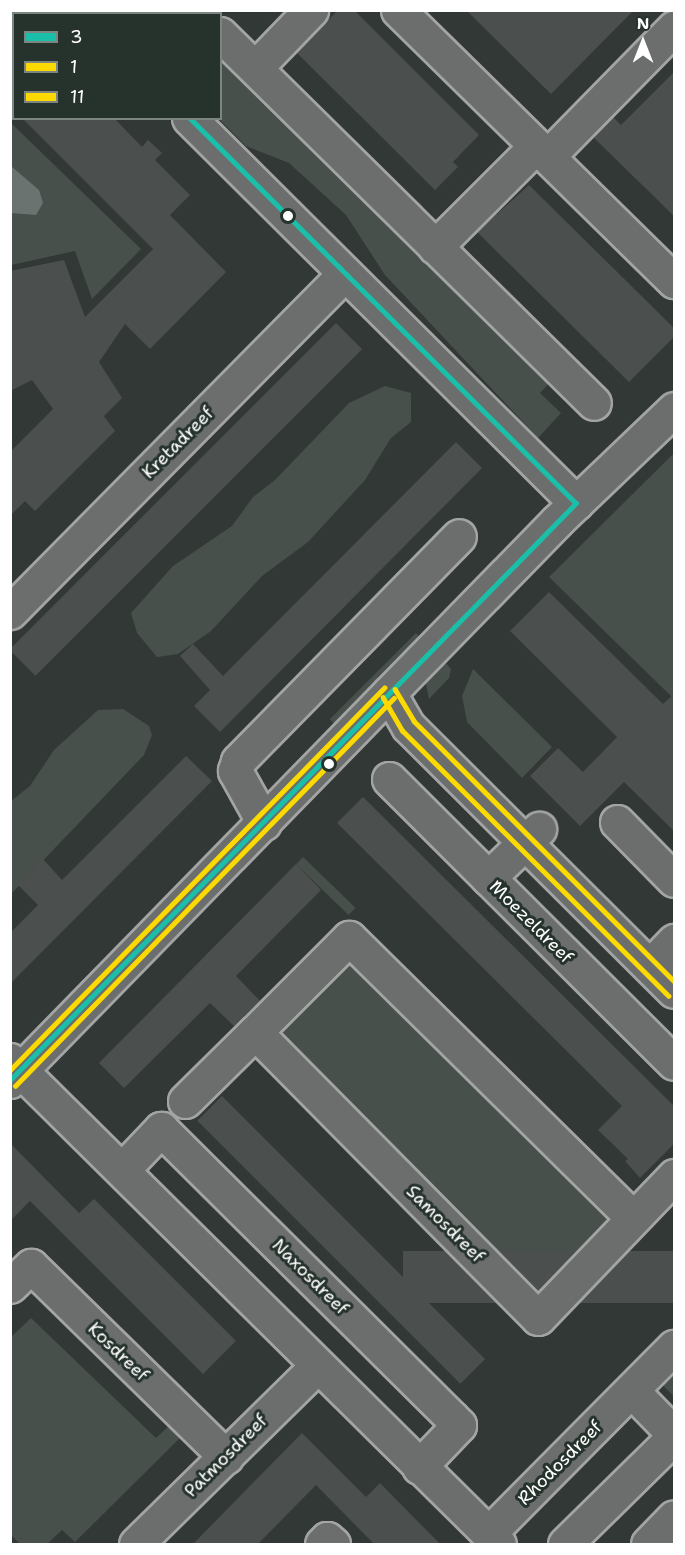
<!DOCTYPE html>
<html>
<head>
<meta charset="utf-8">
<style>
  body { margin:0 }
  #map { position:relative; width:685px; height:1555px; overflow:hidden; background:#323835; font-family:"Shantell Sans",sans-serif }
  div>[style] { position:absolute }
  .green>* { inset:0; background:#47504b; transform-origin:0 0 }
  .water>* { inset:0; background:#6a736f }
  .building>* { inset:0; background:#4b4f4d; transform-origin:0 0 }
  .roads { filter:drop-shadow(2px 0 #a3a5a4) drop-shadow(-2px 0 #a3a5a4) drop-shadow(0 2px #a3a5a4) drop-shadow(0 -2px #a3a5a4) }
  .minor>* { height:33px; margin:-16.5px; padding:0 16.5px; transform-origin:16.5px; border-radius:16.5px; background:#6b6e6d }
  .bus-1>* { height:4.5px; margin:-2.25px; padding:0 2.25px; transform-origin:2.25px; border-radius:2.25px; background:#1abfa9 }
  .bus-2>* { height:4.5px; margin:-2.25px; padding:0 2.25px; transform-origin:2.25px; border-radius:2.25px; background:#fcd900 }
  .bus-3>* { height:4.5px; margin:-2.25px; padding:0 2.25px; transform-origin:2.25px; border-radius:2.25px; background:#fcd900 }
  .dots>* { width:16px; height:16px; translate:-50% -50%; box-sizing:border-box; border:3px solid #26332d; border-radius:50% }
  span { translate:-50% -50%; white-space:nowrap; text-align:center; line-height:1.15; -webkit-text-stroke:6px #26332d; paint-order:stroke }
  .street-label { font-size:18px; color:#fff }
  .frame { position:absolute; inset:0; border:12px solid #fff; pointer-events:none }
  .legend { position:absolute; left:12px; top:12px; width:210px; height:108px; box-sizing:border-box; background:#26332d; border:2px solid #7d8581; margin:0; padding:8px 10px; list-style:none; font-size:18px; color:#fff }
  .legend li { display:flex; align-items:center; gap:12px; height:30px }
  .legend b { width:30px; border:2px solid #7d8581 }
  .north { position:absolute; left:613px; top:12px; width:60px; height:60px; -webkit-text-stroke:4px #26332d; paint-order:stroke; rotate:0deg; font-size:16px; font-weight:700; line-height:24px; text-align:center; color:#fff }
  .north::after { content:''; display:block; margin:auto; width:21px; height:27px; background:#fff; clip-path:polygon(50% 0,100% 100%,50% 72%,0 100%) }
</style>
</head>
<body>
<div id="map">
  <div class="green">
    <div style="clip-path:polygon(183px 10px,186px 13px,112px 11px)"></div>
    <div style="clip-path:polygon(221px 47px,555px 377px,540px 393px,561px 413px,538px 438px,385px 275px,346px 215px,289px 163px,246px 146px,219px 119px)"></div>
    <div style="clip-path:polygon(10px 122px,141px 249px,92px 299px,75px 251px,11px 265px)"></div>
    <div style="clip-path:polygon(385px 386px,411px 393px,411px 422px,391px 438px,365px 480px,308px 542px,262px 576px,211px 631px,178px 654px,157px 657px,137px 633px,131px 613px,173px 566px,232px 526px,253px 497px,275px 480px,349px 403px)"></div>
    <div style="clip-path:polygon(674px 453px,674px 699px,549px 577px)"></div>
    <div style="left:416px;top:633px;width:7px;height:122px;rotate:45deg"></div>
    <div style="clip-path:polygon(444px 661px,451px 669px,449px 678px,429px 699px,426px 684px)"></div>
    <div style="clip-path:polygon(473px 669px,552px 747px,522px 778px,467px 722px,462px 696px)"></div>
    <div style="clip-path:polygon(123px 709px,149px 726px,152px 735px,144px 755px,11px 894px,11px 801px,30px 786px,54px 750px,98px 710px)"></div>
    <div style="left:303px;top:857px;width:73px;height:10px;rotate:44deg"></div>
    <div style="left:348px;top:953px;width:381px;height:112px;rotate:45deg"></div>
    <div style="clip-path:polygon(31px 1318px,156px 1438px,171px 1424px,182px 1436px,75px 1542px,62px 1530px,47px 1544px,20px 1544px,11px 1535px,10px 1338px)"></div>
    <div style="clip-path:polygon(674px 1361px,674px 1397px,657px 1379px)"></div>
  </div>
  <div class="water">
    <div style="clip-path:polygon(11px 166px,39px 190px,43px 203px,36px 215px,11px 213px)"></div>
  </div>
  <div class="building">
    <div style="clip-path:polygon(338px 10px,354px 10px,479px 135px,453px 162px,458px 167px,435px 190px,296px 52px)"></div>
    <div style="clip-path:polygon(466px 10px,634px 10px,551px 94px)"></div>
    <div style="clip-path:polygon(675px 71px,675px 217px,593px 137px,613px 117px,621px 125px)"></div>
    <div style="clip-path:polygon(22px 118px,114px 118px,142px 147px,148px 140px,162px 153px,155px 160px,190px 195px,170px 215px,226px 272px,150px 349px,125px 324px,99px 362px,122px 398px,104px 416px,115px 431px,35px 511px,25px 501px,10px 516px,10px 452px,53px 409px,32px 380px,10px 391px,10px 271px,64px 260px,85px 317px,153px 249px)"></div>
    <div style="clip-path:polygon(529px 185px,675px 329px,675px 336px,629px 382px,477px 232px)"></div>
    <div style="left:336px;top:323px;width:37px;height:462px;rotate:45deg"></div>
    <div style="clip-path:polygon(456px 442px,482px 468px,220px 732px,194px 706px,210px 690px,180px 656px,193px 644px,223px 676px)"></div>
    <div style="clip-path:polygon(549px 592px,663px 704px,675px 693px,675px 832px,624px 782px,580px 826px,530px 776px,558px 748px,583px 772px,617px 737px,510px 631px)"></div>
    <div style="clip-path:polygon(186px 756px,212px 781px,10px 984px,10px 933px,38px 905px,17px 884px,43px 859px,62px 880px)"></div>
    <div style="clip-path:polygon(363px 797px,675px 1107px,675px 1143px,640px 1178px,625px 1161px,628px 1159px,598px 1130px,622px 1106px,337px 823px)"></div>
    <div style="clip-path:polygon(296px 864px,321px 890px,236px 976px,260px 1001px,234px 1026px,210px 1003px,124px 1088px,99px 1063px)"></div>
    <div style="left:222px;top:1096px;width:372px;height:35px;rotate:45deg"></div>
    <div style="clip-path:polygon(10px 1143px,79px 1213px,94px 1199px,236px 1341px,203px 1374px,30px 1201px,10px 1221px)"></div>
    <div style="left:675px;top:1251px;width:52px;height:272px;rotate:90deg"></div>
    <div style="clip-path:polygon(302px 1433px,366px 1497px,380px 1483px,441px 1545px,375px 1545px,316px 1485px,257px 1545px,192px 1545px)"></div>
  </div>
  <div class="roads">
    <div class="minor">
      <div style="left:81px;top:10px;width:5px;rotate:53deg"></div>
      <div style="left:196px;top:10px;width:5px;rotate:53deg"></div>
      <div style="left:398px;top:10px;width:387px;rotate:44.5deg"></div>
      <div style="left:220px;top:34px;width:525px;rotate:44.61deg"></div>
      <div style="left:255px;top:68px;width:81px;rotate:-46deg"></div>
      <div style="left:189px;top:118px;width:546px;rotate:44.85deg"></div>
      <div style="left:548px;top:156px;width:180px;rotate:-45.5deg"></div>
      <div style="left:435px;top:247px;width:143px;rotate:-45deg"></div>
      <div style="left:10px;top:612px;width:476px;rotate:-45.3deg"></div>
      <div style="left:389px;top:693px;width:38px;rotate:60deg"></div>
      <div style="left:408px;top:726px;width:375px;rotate:44.9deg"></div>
      <div style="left:389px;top:779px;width:402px;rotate:44.9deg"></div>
      <div style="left:617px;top:822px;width:81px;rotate:45.5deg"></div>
      <div style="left:264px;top:823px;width:60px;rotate:-119.1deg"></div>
      <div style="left:235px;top:771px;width:10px;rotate:-73deg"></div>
      <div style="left:238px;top:761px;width:315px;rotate:-45.5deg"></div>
      <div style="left:488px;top:878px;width:71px;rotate:-43.9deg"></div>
      <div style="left:650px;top:966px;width:35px;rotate:-46deg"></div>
      <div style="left:10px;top:1060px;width:688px;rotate:44.71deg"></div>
      <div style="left:10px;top:1081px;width:783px;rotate:-45.67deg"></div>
      <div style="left:557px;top:521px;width:162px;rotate:-43.7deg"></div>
      <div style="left:185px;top:1101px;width:98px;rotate:-44.6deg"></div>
      <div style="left:122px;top:1170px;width:57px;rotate:-46.4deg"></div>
      <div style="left:161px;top:1129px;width:410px;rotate:44.8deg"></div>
      <div style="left:452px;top:1418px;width:10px;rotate:45deg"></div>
      <div style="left:459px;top:1425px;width:58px;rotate:133.6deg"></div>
      <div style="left:633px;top:1218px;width:399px;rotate:-135.4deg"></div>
      <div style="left:349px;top:938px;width:133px;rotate:135deg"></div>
      <div style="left:255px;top:1032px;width:402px;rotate:45.3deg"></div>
      <div style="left:538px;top:1318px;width:197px;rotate:-46.2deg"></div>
      <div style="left:10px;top:1286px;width:29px;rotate:-44deg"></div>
      <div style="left:31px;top:1266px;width:273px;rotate:44.4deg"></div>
      <div style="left:632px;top:1391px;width:60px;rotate:45.7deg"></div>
      <div style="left:488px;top:1534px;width:264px;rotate:-45.2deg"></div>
      <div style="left:136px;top:1544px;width:252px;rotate:-44.5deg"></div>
      <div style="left:322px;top:1544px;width:7px;rotate:-45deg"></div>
      <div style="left:327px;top:1539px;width:8px;rotate:40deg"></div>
      <div style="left:565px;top:1544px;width:153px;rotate:-44.5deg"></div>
      <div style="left:648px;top:1544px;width:37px;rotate:-46deg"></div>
    </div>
  </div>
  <div class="bus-1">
    <div style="left:190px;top:118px;width:545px;rotate:44.93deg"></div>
    <div style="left:10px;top:1080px;width:808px;rotate:-45.55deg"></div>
  </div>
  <div class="bus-2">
    <div style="left:383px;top:697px;width:39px;rotate:60deg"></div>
    <div style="left:403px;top:731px;width:375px;rotate:44.9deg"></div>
    <div style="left:15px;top:1086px;width:542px;rotate:-45.67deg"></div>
  </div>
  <div class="bus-3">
    <div style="left:395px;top:689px;width:37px;rotate:59deg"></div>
    <div style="left:414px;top:721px;width:368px;rotate:45deg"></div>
    <div style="left:10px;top:1070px;width:535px;rotate:-45.61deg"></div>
  </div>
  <div class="dots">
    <div style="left:288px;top:216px;background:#fff"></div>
    <div style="left:329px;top:764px;background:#fff"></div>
  </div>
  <div class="street-label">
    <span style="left:178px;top:443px;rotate:-45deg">Kretadreef</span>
    <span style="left:531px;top:922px;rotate:45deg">Moezeldreef</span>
    <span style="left:445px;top:1224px;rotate:45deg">Samosdreef</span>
    <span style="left:310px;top:1277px;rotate:45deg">Naxosdreef</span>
    <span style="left:118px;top:1352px;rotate:44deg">Kosdreef</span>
    <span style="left:226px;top:1456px;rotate:-45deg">Patmosdreef</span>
    <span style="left:560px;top:1463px;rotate:-45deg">Rhodosdreef</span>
  </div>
  <div class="frame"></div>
  <ul class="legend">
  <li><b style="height:8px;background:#1abfa9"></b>3</li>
  <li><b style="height:8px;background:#fcd900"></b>1</li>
  <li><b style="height:8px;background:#fcd900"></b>11</li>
  </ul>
  <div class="north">N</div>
</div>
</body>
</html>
